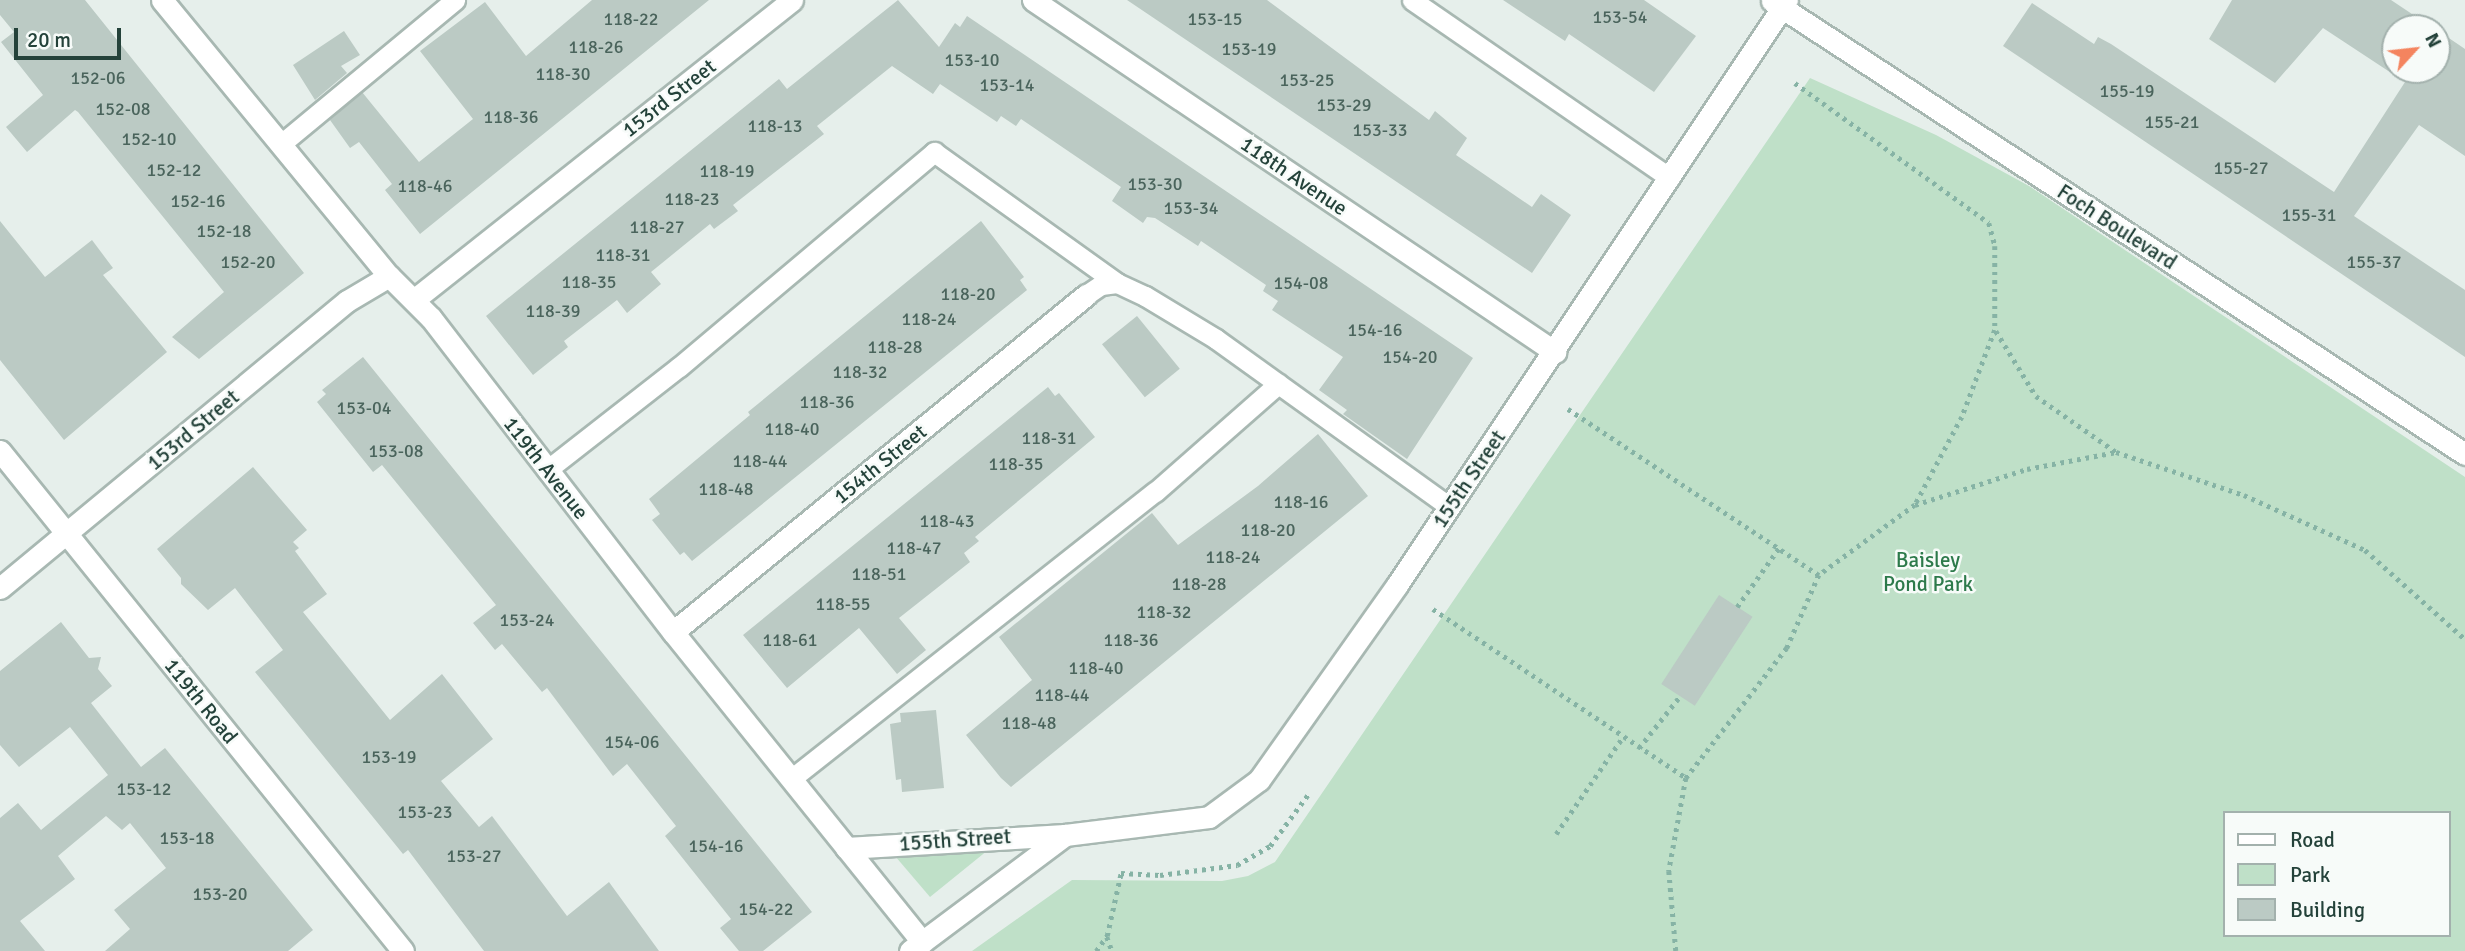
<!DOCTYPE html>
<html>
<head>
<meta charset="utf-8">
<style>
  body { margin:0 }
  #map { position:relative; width:2465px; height:951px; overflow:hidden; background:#e6efeb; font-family:Signika,sans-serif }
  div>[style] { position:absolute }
  .green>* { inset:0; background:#bfe0c8 }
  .building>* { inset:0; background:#bbcac4; transform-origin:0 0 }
  .path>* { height:4.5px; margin-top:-2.25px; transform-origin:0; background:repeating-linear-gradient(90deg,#86b3a5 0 3.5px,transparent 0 8.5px) }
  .roads { filter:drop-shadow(2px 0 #a8b8b2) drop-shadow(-2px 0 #a8b8b2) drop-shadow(0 2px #a8b8b2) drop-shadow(0 -2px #a8b8b2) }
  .service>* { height:19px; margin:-9.5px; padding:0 9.5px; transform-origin:9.5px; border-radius:9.5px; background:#fff }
  .minor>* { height:21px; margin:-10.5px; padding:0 10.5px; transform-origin:10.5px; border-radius:10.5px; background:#fff }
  span { translate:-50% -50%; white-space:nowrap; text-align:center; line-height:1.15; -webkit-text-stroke:5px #f7fbf9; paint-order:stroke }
  .number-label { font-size:18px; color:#4a645c }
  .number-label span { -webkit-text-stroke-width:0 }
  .street-label { font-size:21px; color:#24423a }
  .park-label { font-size:21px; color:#2d7a4b }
  .legend { position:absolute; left:2223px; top:811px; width:228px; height:126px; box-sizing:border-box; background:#f7fbf9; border:2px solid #a3b1ad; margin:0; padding:9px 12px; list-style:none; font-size:21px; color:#24423a }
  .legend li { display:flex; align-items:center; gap:14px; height:35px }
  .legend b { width:35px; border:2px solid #a3b1ad }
  .north { position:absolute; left:2381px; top:14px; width:70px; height:70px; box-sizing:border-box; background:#f7fbf9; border:2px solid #a3b1ad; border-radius:50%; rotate:63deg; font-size:19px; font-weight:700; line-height:28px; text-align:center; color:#24423a }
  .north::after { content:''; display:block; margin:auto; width:24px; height:32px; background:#f4845f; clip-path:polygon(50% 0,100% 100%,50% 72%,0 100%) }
  .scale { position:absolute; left:14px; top:28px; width:107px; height:32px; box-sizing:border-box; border:4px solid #24423a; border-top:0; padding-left:9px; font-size:21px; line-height:24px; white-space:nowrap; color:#24423a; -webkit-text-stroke:5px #f7fbf9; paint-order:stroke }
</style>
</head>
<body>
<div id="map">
  <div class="green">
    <div style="clip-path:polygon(evenodd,1810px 78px,1936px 135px,2029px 186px,2465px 477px,2465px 951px,972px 951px,1072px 880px,1222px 881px,1248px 876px,1275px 862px,1810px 78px,2225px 813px,2449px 813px,2449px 935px,2225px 935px,2225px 813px)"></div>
    <div style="clip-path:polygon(993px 846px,930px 897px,895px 856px)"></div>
  </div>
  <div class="building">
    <div style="clip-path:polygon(0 0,85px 0,304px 273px,199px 359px,172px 337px,224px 292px,78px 112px,75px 110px,27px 152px,6px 127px,43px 95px,1px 42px,14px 32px,0 15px)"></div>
    <div style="clip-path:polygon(592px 0,709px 0,420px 234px,385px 190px,392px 184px,359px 142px,350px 148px,330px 120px,362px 92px,419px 162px,473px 119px,420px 51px,485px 2px,526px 56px)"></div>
    <div style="clip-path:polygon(898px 0,939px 47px,955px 23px,960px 27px,967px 16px,1473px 358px,1407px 459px,1343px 414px,1347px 410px,1319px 390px,1343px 357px,1272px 310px,1278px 301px,1263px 291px,1266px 285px,1201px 241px,1198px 246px,1155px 218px,1147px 217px,1143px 223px,1112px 201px,1121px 187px,1021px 119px,1016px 126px,1001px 116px,997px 122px,940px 84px,933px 94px,892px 66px,817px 126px,824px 134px,733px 205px,738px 211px,714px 229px,710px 224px,651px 272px,661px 284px,627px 313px,617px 300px,564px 341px,568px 347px,533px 375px,486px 316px,779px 79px,787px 89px)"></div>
    <div style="clip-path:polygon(1127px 0,1267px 0,1429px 120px,1435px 111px,1467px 138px,1456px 155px,1532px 207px,1541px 194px,1571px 215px,1532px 273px)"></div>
    <div style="clip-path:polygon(1503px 0,1644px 0,1696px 36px,1654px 92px,1569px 34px,1565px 41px)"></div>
    <div style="clip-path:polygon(2232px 0,2391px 0,2433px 28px,2395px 28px,2395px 70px,2437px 70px,2437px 30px,2465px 49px,2465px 156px,2419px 125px,2354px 216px,2465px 290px,2465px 357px,2003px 46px,2032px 3px,2094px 44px,2098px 37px,2111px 44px,2334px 192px,2405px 82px,2323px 28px,2275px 83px,2209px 39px)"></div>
    <div style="clip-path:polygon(344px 31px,360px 55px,341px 66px,347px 73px,315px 100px,293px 65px)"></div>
    <div style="clip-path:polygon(0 221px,45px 277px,92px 240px,113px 268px,103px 275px,167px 352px,64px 440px,0 360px)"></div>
    <div style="clip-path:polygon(981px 221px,1024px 277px,1020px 280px,1027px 290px,692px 561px,684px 552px,680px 555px,652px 520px,660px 514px,649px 499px,750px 415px,748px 412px)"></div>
    <div style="left:1137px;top:316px;width:68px;height:45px;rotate:51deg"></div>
    <div style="clip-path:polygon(363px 357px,812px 912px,763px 951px,739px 951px,720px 928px,731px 919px,665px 836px,676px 826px,627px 764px,613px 776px,547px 688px,542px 692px,502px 644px,495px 650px,473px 623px,496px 605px,382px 465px,373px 472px,317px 402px,326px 394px,322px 390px)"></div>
    <div style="clip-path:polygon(1048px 387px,1055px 396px,1059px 393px,1095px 437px,975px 537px,979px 541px,964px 553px,970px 562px,899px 618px,926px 650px,897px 674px,859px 628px,787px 688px,743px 635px)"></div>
    <div style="clip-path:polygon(1318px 434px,1368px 496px,1011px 787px,1001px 778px,966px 735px,1032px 680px,999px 637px,1152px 513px,1178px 545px,1258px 486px)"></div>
    <div style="clip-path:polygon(253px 467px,307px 530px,293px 542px,299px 548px,295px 551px,327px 594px,303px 612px,390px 720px,442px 674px,493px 739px,441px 781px,479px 827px,492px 816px,567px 916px,609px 882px,659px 951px,484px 951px,408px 850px,403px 854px,255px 672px,283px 650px,235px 588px,208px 610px,181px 584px,181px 578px,157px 549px)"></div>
    <div style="left:1719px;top:595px;width:40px;height:106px;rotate:33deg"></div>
    <div style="clip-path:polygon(61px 622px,89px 658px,101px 657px,98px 669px,112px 686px,91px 703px,141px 767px,165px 748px,313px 930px,288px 951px,105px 951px,130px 929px,114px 910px,166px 868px,130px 823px,122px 830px,106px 816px,58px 856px,75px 879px,20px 921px,45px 951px,0 951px,0 818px,18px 803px,41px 830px,108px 775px,70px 727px,19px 767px,0 745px,0 671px)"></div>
    <div style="clip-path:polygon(936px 710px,944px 788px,902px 792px,901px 779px,896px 780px,890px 724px,901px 722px,900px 713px)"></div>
  </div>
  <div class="path">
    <div style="left:1795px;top:83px;width:239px;rotate:35.8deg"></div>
    <div style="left:1989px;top:223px;width:24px;rotate:75deg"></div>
    <div style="left:1995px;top:246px;width:84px;rotate:90deg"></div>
    <div style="left:1995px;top:330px;width:93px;rotate:110.8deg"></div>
    <div style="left:1962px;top:417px;width:100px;rotate:118.1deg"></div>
    <div style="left:1915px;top:505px;width:119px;rotate:143.9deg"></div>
    <div style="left:1996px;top:331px;width:76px;rotate:58.4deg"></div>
    <div style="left:2036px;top:396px;width:98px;rotate:35deg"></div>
    <div style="left:2116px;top:452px;width:135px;rotate:18.6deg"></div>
    <div style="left:2244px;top:495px;width:133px;rotate:24.4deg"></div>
    <div style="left:2365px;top:550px;width:134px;rotate:41.7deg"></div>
    <div style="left:1568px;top:409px;width:301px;rotate:33.5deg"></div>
    <div style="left:1819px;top:575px;width:80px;rotate:113.7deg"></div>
    <div style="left:1787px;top:648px;width:165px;rotate:127.8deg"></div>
    <div style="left:1915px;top:505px;width:118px;rotate:-17.8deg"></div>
    <div style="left:2027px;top:469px;width:91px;rotate:-10.8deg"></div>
    <div style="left:1737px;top:607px;width:72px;rotate:-54.6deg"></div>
    <div style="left:1433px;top:609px;width:304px;rotate:33.7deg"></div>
    <div style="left:1686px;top:778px;width:95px;rotate:100.4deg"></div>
    <div style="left:1669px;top:871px;width:80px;rotate:85deg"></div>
    <div style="left:1639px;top:748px;width:66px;rotate:-51.7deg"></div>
    <div style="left:1556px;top:834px;width:118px;rotate:-55.4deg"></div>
    <div style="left:1107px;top:937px;width:15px;rotate:70deg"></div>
    <div style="left:1096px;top:951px;width:19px;rotate:-54deg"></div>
    <div style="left:1107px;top:936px;width:65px;rotate:-77.5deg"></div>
    <div style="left:1121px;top:873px;width:39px;rotate:3deg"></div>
    <div style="left:1160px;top:875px;width:78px;rotate:-7.4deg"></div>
    <div style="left:1237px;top:865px;width:38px;rotate:-30deg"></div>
    <div style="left:1270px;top:846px;width:67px;rotate:-53.5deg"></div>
  </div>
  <div class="roads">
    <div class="service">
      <div style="left:1412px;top:0;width:313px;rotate:34.6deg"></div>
      <div style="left:281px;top:144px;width:226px;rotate:-39.6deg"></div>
      <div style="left:1086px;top:295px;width:18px;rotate:-34deg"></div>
      <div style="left:1101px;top:285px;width:16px;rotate:-7deg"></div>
      <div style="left:1117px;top:283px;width:31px;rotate:25deg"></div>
      <div style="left:1145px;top:296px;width:83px;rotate:31.2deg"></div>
      <div style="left:1216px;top:339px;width:288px;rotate:35.7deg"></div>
      <div style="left:547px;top:470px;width:167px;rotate:-38deg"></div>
      <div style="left:679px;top:367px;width:334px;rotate:-40.1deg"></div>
      <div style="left:934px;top:152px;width:225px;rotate:35.6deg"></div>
      <div style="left:791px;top:779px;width:464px;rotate:-38.3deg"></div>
      <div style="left:1155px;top:492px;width:164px;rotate:-41.3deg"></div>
    </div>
    <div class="minor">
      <div style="left:162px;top:0;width:357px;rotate:50.6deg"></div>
      <div style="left:389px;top:276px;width:59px;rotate:45deg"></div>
      <div style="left:431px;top:318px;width:396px;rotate:52.4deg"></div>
      <div style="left:673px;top:632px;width:398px;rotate:51.2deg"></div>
      <div style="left:1033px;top:0;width:630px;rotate:33.99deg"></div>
      <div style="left:1772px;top:1px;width:828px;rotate:33.17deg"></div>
      <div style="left:415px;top:299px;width:481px;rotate:-38.4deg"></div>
      <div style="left:0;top:451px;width:642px;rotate:51.13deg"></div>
      <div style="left:0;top:588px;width:450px;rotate:-39.6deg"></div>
      <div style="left:347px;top:301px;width:49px;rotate:-30.8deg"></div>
      <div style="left:673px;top:632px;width:533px;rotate:-39.21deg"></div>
      <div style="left:846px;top:848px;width:219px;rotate:-3.4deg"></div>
      <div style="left:910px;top:951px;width:194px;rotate:-36.8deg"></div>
      <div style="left:1065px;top:835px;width:145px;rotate:-7.1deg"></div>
      <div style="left:1209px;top:817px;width:62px;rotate:-36.5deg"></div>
      <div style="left:1259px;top:780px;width:239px;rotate:-54.7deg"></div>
      <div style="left:1397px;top:585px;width:703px;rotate:-56.31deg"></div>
    </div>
  </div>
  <div class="number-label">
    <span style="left:1620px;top:17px">153-54</span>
    <span style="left:631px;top:19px">118-22</span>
    <span style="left:1215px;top:19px">153-15</span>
    <span style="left:596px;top:47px">118-26</span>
    <span style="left:1249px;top:49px">153-19</span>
    <span style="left:972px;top:60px">153-10</span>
    <span style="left:563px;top:74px">118-30</span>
    <span style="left:98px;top:78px">152-06</span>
    <span style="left:1307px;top:80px">153-25</span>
    <span style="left:1007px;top:85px">153-14</span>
    <span style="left:2127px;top:91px">155-19</span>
    <span style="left:1344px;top:105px">153-29</span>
    <span style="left:123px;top:109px">152-08</span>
    <span style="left:511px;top:117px">118-36</span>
    <span style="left:2172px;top:122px">155-21</span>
    <span style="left:775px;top:126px">118-13</span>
    <span style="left:1380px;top:130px">153-33</span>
    <span style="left:149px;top:139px">152-10</span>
    <span style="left:2241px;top:168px">155-27</span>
    <span style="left:174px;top:170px">152-12</span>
    <span style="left:727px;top:171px">118-19</span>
    <span style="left:1155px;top:184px">153-30</span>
    <span style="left:425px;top:186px">118-46</span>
    <span style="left:692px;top:199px">118-23</span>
    <span style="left:198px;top:201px">152-16</span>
    <span style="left:1191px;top:208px">153-34</span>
    <span style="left:2309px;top:215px">155-31</span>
    <span style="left:657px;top:227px">118-27</span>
    <span style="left:224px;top:231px">152-18</span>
    <span style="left:623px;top:255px">118-31</span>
    <span style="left:248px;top:262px">152-20</span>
    <span style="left:2374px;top:262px">155-37</span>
    <span style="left:589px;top:282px">118-35</span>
    <span style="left:1301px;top:283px">154-08</span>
    <span style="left:968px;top:294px">118-20</span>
    <span style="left:553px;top:311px">118-39</span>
    <span style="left:929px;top:319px">118-24</span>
    <span style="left:1375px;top:330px">154-16</span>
    <span style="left:895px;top:347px">118-28</span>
    <span style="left:1410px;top:357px">154-20</span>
    <span style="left:860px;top:372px">118-32</span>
    <span style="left:827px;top:402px">118-36</span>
    <span style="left:364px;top:408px">153-04</span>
    <span style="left:792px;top:429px">118-40</span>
    <span style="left:1049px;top:438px">118-31</span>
    <span style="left:396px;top:451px">153-08</span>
    <span style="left:760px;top:461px">118-44</span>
    <span style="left:1016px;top:464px">118-35</span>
    <span style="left:726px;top:489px">118-48</span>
    <span style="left:1301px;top:502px">118-16</span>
    <span style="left:947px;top:521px">118-43</span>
    <span style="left:1268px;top:530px">118-20</span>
    <span style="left:914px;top:548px">118-47</span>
    <span style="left:1233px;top:557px">118-24</span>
    <span style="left:879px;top:574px">118-51</span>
    <span style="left:1199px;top:584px">118-28</span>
    <span style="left:843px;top:604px">118-55</span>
    <span style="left:1164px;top:612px">118-32</span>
    <span style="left:527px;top:620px">153-24</span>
    <span style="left:790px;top:640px">118-61</span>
    <span style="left:1131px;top:640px">118-36</span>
    <span style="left:1096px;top:668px">118-40</span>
    <span style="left:1062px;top:695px">118-44</span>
    <span style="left:1029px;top:723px">118-48</span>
    <span style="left:632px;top:742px">154-06</span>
    <span style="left:389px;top:757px">153-19</span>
    <span style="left:144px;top:789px">153-12</span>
    <span style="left:425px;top:812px">153-23</span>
    <span style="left:187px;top:838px">153-18</span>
    <span style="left:716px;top:846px">154-16</span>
    <span style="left:474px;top:856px">153-27</span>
    <span style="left:220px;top:894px">153-20</span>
    <span style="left:766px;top:909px">154-22</span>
  </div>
  <div class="street-label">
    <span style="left:669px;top:98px;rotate:-38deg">153rd Street</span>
    <span style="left:1294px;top:176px;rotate:34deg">118th Avenue</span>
    <span style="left:2117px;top:227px;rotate:33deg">Foch Boulevard</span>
    <span style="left:193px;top:430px;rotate:-40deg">153rd Street</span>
    <span style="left:880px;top:464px;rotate:-39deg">154th Street</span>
    <span style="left:546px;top:468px;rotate:52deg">119th Avenue</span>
    <span style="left:1469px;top:479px;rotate:-56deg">155th Street</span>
    <span style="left:201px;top:701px;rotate:51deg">119th Road</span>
    <span style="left:955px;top:840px;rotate:-4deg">155th Street</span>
  </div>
  <div class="park-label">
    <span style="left:1928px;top:572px">Baisley<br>Pond Park</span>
  </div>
  <ul class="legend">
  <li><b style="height:9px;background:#fff"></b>Road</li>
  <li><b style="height:19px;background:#bfe0c8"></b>Park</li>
  <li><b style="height:19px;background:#bbcac4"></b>Building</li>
  </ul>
  <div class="north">N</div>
  <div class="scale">20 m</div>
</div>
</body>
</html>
